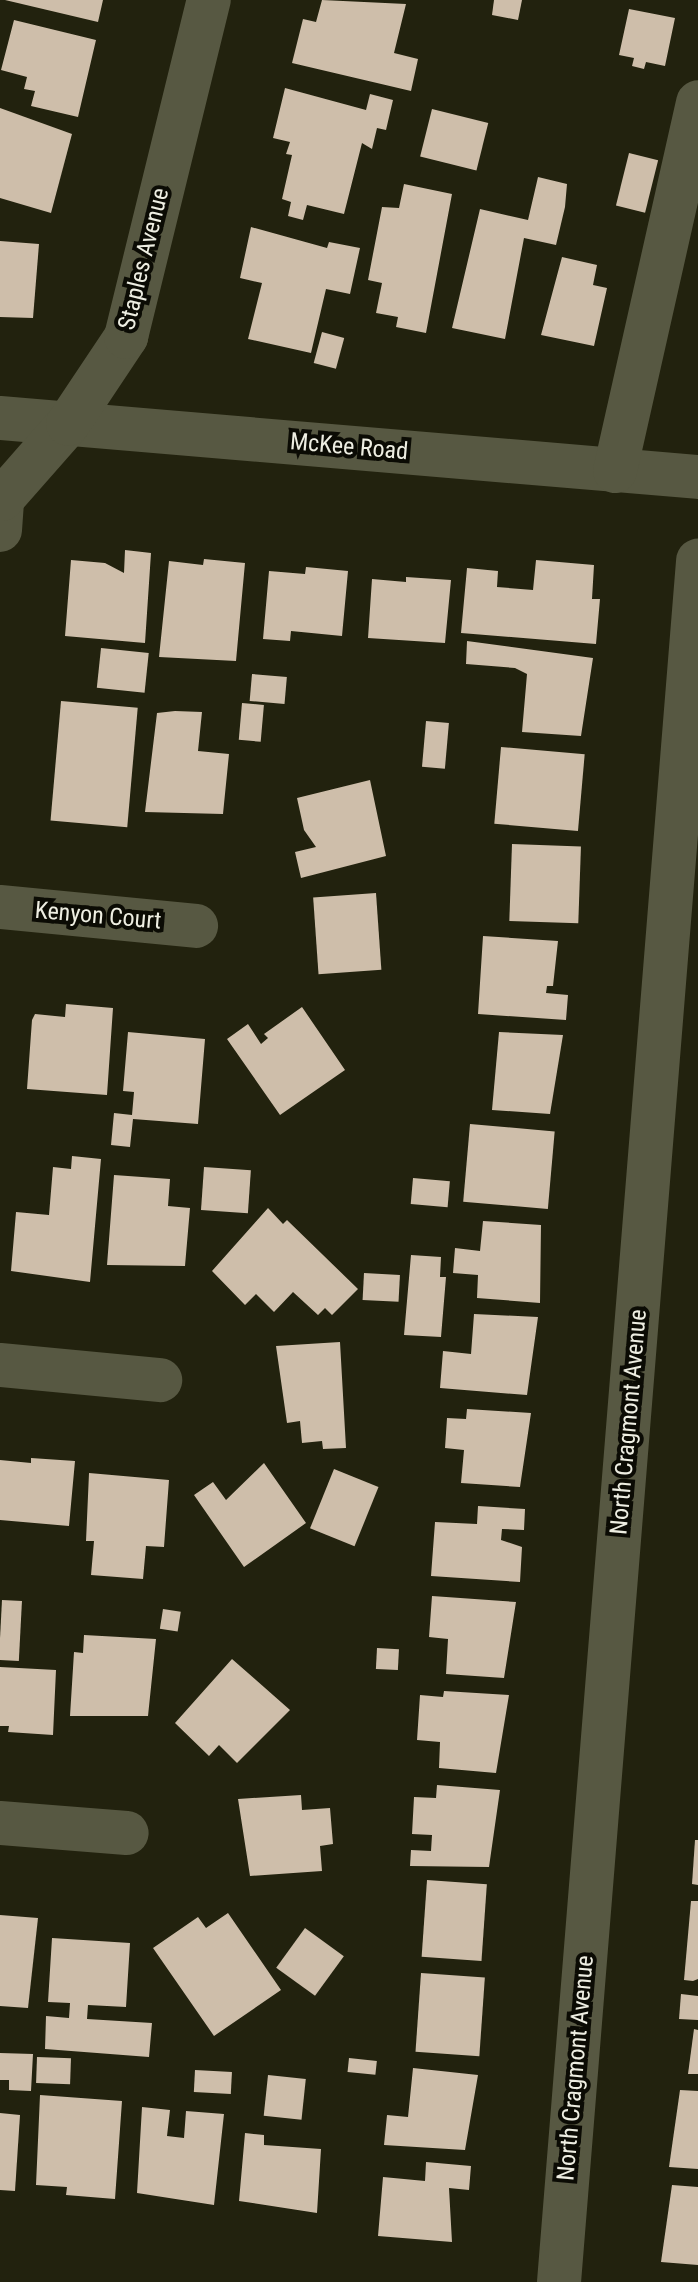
<!DOCTYPE html>
<html>
<head>
<meta charset="utf-8">
<style>
  body { margin:0 }
  #map { position:relative; width:698px; height:2282px; overflow:hidden; background:#22220e; font-family:"Roboto Condensed",sans-serif }
  div>[style] { position:absolute }
  .building>* { inset:0; background:#cebeaa; transform-origin:0 0 }
  .minor>* { height:44px; margin:-22px; padding:0 22px; transform-origin:22px; border-radius:22px; background:#575842 }
  span { translate:-50% -50%; white-space:nowrap; text-align:center; line-height:1.15; -webkit-text-stroke:8px #0b0b04; paint-order:stroke }
  .street-label { font-size:24px; color:#eeeee2 }
</style>
</head>
<body>
<div id="map">
  <div class="building">
    <div style="clip-path:polygon(5px 0,103px 0,98px 22px)"></div>
    <div style="clip-path:polygon(322px 0,406px 4px,394px 53px,418px 59px,411px 91px,292px 63px,303px 19px,316px 22px)"></div>
    <div style="clip-path:polygon(494px 0,522px 0,518px 20px,492px 15px)"></div>
    <div style="clip-path:polygon(629px 9px,675px 18px,665px 66px,646px 62px,644px 69px,632px 66px,634px 58px,619px 55px)"></div>
    <div style="clip-path:polygon(14px 20px,96px 40px,78px 117px,31px 106px,35px 91px,24px 89px,27px 77px,1px 70px)"></div>
    <div style="clip-path:polygon(285px 88px,366px 110px,370px 94px,393px 100px,386px 130px,377px 128px,372px 149px,362px 143px,344px 214px,307px 205px,303px 220px,288px 216px,291px 202px,282px 199px,292px 155px,286px 154px,290px 142px,273px 138px)"></div>
    <div style="clip-path:polygon(0 108px,72px 134px,51px 213px,0 198px)"></div>
    <div style="left:432px;top:109px;width:58px;height:49px;rotate:14deg"></div>
    <div style="left:629px;top:153px;width:30px;height:54px;rotate:14deg"></div>
    <div style="clip-path:polygon(538px 177px,567px 184px,565px 207px,556px 245px,524px 238px,505px 339px,452px 328px,480px 209px,528px 220px)"></div>
    <div style="clip-path:polygon(404px 184px,452px 194px,426px 333px,396px 327px,398px 317px,376px 313px,382px 283px,368px 280px,382px 207px,399px 208px)"></div>
    <div style="clip-path:polygon(251px 227px,327px 248px,329px 242px,360px 248px,350px 294px,326px 289px,311px 353px,248px 339px,262px 283px,240px 278px)"></div>
    <div style="clip-path:polygon(0 241px,39px 244px,33px 318px,0 317px)"></div>
    <div style="clip-path:polygon(562px 257px,597px 265px,593px 285px,607px 288px,594px 346px,541px 335px)"></div>
    <div style="left:322px;top:332px;width:23px;height:32px;rotate:15deg"></div>
    <div style="clip-path:polygon(125px 550px,151px 553px,145px 643px,65px 636px,71px 560px,105px 563px,124px 573px)"></div>
    <div style="clip-path:polygon(204px 559px,245px 563px,236px 661px,159px 657px,169px 561px,203px 565px)"></div>
    <div style="clip-path:polygon(536px 560px,594px 565px,592px 599px,600px 599px,596px 644px,461px 633px,467px 568px,498px 571px,497px 587px,533px 590px)"></div>
    <div style="clip-path:polygon(306px 567px,348px 571px,342px 636px,291px 631px,290px 641px,263px 639px,269px 571px,305px 574px)"></div>
    <div style="clip-path:polygon(406px 577px,451px 580px,445px 643px,368px 638px,372px 579px,406px 582px)"></div>
    <div style="clip-path:polygon(467px 641px,593px 658px,581px 736px,522px 732px,527px 674px,515px 668px,466px 664px)"></div>
    <div style="left:101px;top:648px;width:48px;height:40px;rotate:6deg"></div>
    <div style="left:252px;top:674px;width:35px;height:27px;rotate:5deg"></div>
    <div style="left:61px;top:701px;width:77px;height:120px;rotate:5deg"></div>
    <div style="left:242px;top:703px;width:22px;height:37px;rotate:5deg"></div>
    <div style="clip-path:polygon(175px 711px,202px 712px,198px 751px,229px 754px,223px 814px,145px 812px,157px 713px)"></div>
    <div style="left:426px;top:721px;width:23px;height:46px;rotate:5deg"></div>
    <div style="left:501px;top:747px;width:84px;height:77px;rotate:5deg"></div>
    <div style="clip-path:polygon(370px 780px,386px 856px,301px 878px,295px 852px,316px 847px,304px 830px,297px 798px)"></div>
    <div style="left:512px;top:844px;width:69px;height:77px;rotate:2deg"></div>
    <div style="left:376px;top:893px;width:77px;height:63px;rotate:86deg"></div>
    <div style="clip-path:polygon(483px 936px,558px 941px,553px 986px,547px 986px,546px 993px,568px 995px,566px 1020px,478px 1014px)"></div>
    <div style="clip-path:polygon(66px 1004px,113px 1008px,107px 1095px,27px 1089px,32px 1020px,35px 1014px,65px 1017px)"></div>
    <div style="clip-path:polygon(302px 1007px,345px 1070px,280px 1115px,227px 1039px,248px 1024px,261px 1044px,268px 1038px,264px 1034px)"></div>
    <div style="clip-path:polygon(128px 1032px,205px 1039px,198px 1124px,133px 1119px,130px 1147px,111px 1145px,114px 1113px,132px 1115px,134px 1092px,123px 1091px)"></div>
    <div style="clip-path:polygon(499px 1032px,563px 1035px,550px 1114px,492px 1110px)"></div>
    <div style="left:470px;top:1124px;width:85px;height:78px;rotate:5deg"></div>
    <div style="clip-path:polygon(72px 1156px,101px 1159px,90px 1282px,11px 1271px,16px 1212px,49px 1215px,53px 1167px,71px 1169px)"></div>
    <div style="left:204px;top:1167px;width:47px;height:43px;rotate:4deg"></div>
    <div style="clip-path:polygon(114px 1175px,170px 1179px,168px 1206px,190px 1208px,185px 1266px,107px 1265px)"></div>
    <div style="left:413px;top:1178px;width:37px;height:26px;rotate:5deg"></div>
    <div style="clip-path:polygon(268px 1208px,283px 1224px,287px 1220px,358px 1289px,332px 1315px,325px 1308px,318px 1315px,293px 1292px,274px 1312px,256px 1294px,245px 1305px,212px 1271px)"></div>
    <div style="clip-path:polygon(483px 1221px,541px 1225px,540px 1303px,477px 1298px,478px 1275px,453px 1273px,455px 1248px,480px 1251px)"></div>
    <div style="clip-path:polygon(411px 1255px,441px 1257px,440px 1277px,446px 1277px,441px 1337px,404px 1335px)"></div>
    <div style="left:364px;top:1273px;width:36px;height:27px;rotate:3deg"></div>
    <div style="clip-path:polygon(474px 1314px,538px 1317px,527px 1395px,440px 1388px,443px 1351px,471px 1354px)"></div>
    <div style="clip-path:polygon(340px 1342px,346px 1448px,323px 1449px,322px 1441px,302px 1443px,300px 1421px,287px 1423px,276px 1346px)"></div>
    <div style="clip-path:polygon(467px 1409px,531px 1413px,520px 1487px,461px 1483px,464px 1450px,445px 1448px,447px 1418px,466px 1419px)"></div>
    <div style="clip-path:polygon(31px 1458px,75px 1461px,69px 1526px,0 1520px,0 1460px,31px 1463px)"></div>
    <div style="clip-path:polygon(264px 1463px,306px 1523px,244px 1567px,194px 1495px,213px 1482px,226px 1500px)"></div>
    <div style="left:334px;top:1469px;width:48px;height:64px;rotate:22deg"></div>
    <div style="clip-path:polygon(89px 1473px,169px 1480px,164px 1547px,146px 1546px,143px 1579px,91px 1575px,94px 1541px,86px 1541px)"></div>
    <div style="clip-path:polygon(478px 1506px,525px 1509px,524px 1530px,502px 1529px,501px 1540px,522px 1547px,520px 1582px,431px 1576px,435px 1522px,477px 1524px)"></div>
    <div style="clip-path:polygon(432px 1596px,516px 1602px,504px 1678px,446px 1674px,448px 1639px,429px 1637px)"></div>
    <div style="left:2px;top:1600px;width:20px;height:60px;rotate:3deg"></div>
    <div style="left:163px;top:1609px;width:18px;height:20px;rotate:9deg"></div>
    <div style="clip-path:polygon(84px 1635px,156px 1639px,148px 1716px,70px 1716px,74px 1652px,83px 1653px)"></div>
    <div style="left:377px;top:1648px;width:22px;height:21px;rotate:3deg"></div>
    <div style="clip-path:polygon(232px 1659px,290px 1710px,237px 1763px,219px 1745px,209px 1756px,175px 1723px)"></div>
    <div style="clip-path:polygon(0 1667px,56px 1670px,53px 1735px,8px 1732px,9px 1726px,0 1726px)"></div>
    <div style="clip-path:polygon(444px 1691px,509px 1695px,496px 1773px,439px 1768px,440px 1742px,417px 1740px,420px 1695px,443px 1697px)"></div>
    <div style="clip-path:polygon(437px 1785px,500px 1790px,489px 1867px,410px 1866px,411px 1850px,431px 1851px,432px 1835px,412px 1834px,414px 1797px,436px 1798px)"></div>
    <div style="clip-path:polygon(301px 1795px,302px 1810px,330px 1808px,333px 1844px,320px 1846px,322px 1871px,250px 1876px,238px 1799px)"></div>
    <div style="clip-path:polygon(695px 1840px,698px 1840px,698px 1885px,692px 1884px)"></div>
    <div style="left:427px;top:1880px;width:60px;height:77px;rotate:4deg"></div>
    <div style="clip-path:polygon(691px 1901px,698px 1901px,698px 1979px,693px 1981px,684px 1980px)"></div>
    <div style="clip-path:polygon(228px 1913px,281px 1990px,214px 2036px,153px 1948px,198px 1917px,206px 1928px)"></div>
    <div style="clip-path:polygon(0 1915px,38px 1918px,28px 2008px,0 2006px)"></div>
    <div style="left:305px;top:1928px;width:48px;height:49px;rotate:36deg"></div>
    <div style="clip-path:polygon(52px 1938px,130px 1943px,126px 2007px,88px 2005px,87px 2019px,152px 2023px,149px 2057px,45px 2049px,46px 2016px,69px 2018px,70px 2003px,48px 2002px)"></div>
    <div style="left:421px;top:1973px;width:64px;height:79px;rotate:4deg"></div>
    <div style="clip-path:polygon(681px 1994px,698px 1996px,698px 2020px,679px 2019px)"></div>
    <div style="clip-path:polygon(694px 2029px,698px 2030px,698px 2074px,688px 2074px)"></div>
    <div style="clip-path:polygon(0 2053px,33px 2054px,31px 2091px,9px 2090px,9px 2080px,0 2080px)"></div>
    <div style="left:37px;top:2057px;width:34px;height:26px;rotate:2deg"></div>
    <div style="left:349px;top:2058px;width:28px;height:14px;rotate:6deg"></div>
    <div style="clip-path:polygon(413px 2068px,478px 2075px,465px 2150px,384px 2145px,387px 2115px,408px 2117px)"></div>
    <div style="left:195px;top:2070px;width:37px;height:22px;rotate:3deg"></div>
    <div style="left:268px;top:2075px;width:38px;height:41px;rotate:6deg"></div>
    <div style="clip-path:polygon(680px 2090px,698px 2091px,698px 2169px,669px 2167px)"></div>
    <div style="clip-path:polygon(40px 2095px,122px 2101px,115px 2199px,66px 2195px,67px 2187px,36px 2185px)"></div>
    <div style="clip-path:polygon(142px 2107px,170px 2110px,167px 2136px,184px 2138px,186px 2111px,224px 2114px,214px 2205px,137px 2193px)"></div>
    <div style="clip-path:polygon(0 2113px,20px 2115px,15px 2191px,0 2190px)"></div>
    <div style="clip-path:polygon(245px 2133px,264px 2135px,264px 2145px,321px 2149px,317px 2213px,239px 2201px)"></div>
    <div style="clip-path:polygon(426px 2162px,471px 2166px,469px 2190px,449px 2188px,452px 2242px,378px 2236px,383px 2177px,425px 2181px)"></div>
    <div style="clip-path:polygon(672px 2185px,698px 2187px,698px 2265px,661px 2262px)"></div>
  </div>
  <div class="minor">
    <div style="left:0;top:418px;width:700px;rotate:4.83deg"></div>
    <div style="left:615px;top:471px;width:378px;rotate:-77.3deg"></div>
    <div style="left:0;top:530px;width:31px;rotate:-86deg"></div>
    <div style="left:2px;top:499px;width:100px;rotate:-48.7deg"></div>
    <div style="left:68px;top:424px;width:105px;rotate:-56.3deg"></div>
    <div style="left:126px;top:337px;width:347px;rotate:-76.2deg"></div>
    <div style="left:0;top:907px;width:197px;rotate:5.5deg"></div>
    <div style="left:0;top:1365px;width:161px;rotate:5.4deg"></div>
    <div style="left:0;top:1823px;width:127px;rotate:4.5deg"></div>
    <div style="left:559px;top:2282px;width:1727px;rotate:-85.38deg"></div>
  </div>
  <div class="street-label">
    <span style="left:144px;top:259px;rotate:-76deg">Staples Avenue</span>
    <span style="left:349px;top:447px;rotate:5deg">McKee Road</span>
    <span style="left:98px;top:916px;rotate:5deg">Kenyon Court</span>
    <span style="left:629px;top:1422px;rotate:-85deg">North Cragmont Avenue</span>
    <span style="left:576px;top:2068px;rotate:-85deg">North Cragmont Avenue</span>
  </div>
</div>
</body>
</html>
